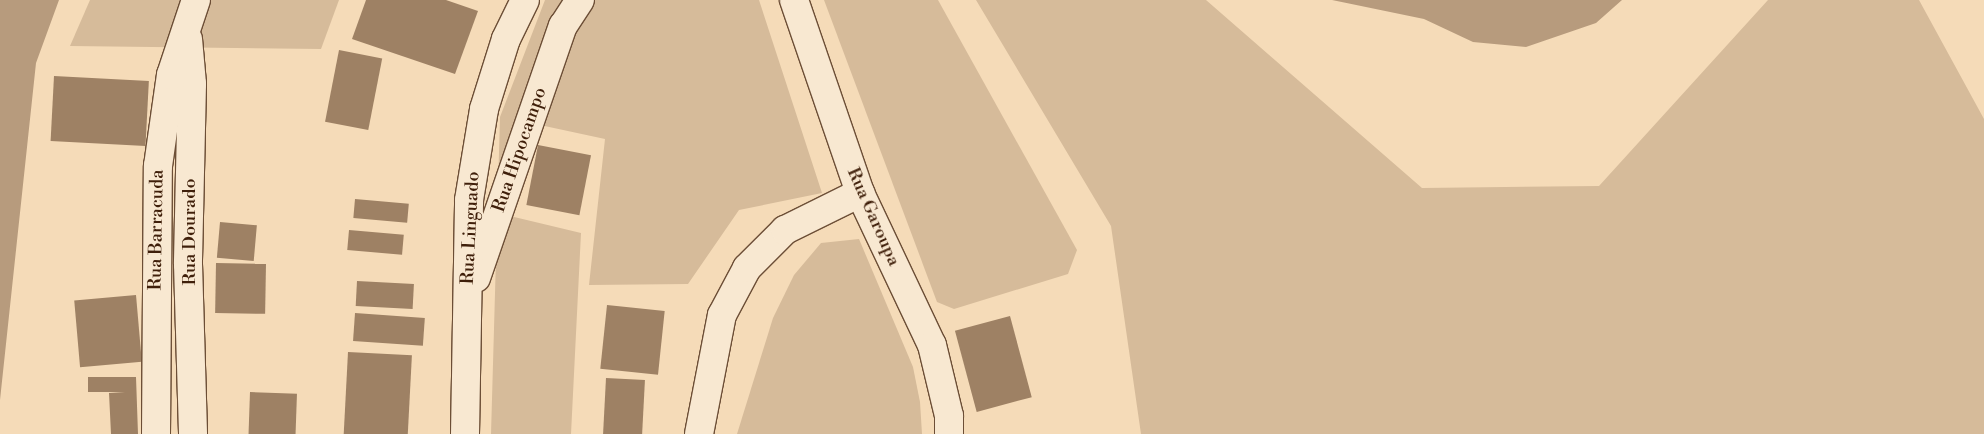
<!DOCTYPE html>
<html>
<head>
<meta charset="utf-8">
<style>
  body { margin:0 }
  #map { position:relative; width:1984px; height:434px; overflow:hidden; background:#f5dbb8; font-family:"Libre Bodoni",serif }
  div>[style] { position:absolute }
  .green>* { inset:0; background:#d6bb9a }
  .water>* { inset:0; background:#b79b7d }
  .building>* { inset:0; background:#9e8164; transform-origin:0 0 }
  .roads { filter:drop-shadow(1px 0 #6c4e36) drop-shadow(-1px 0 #6c4e36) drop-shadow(0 1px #6c4e36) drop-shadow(0 -1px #6c4e36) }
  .minor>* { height:28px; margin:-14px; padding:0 14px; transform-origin:14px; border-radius:14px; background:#f8e8d1 }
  span { translate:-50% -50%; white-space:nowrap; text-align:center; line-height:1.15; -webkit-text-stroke:4px #f8e8d1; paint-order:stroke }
  .street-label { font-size:18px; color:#3f1f0a }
</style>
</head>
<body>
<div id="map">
  <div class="green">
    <div style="clip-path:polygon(90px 0,339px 0,321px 49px,70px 46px)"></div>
    <div style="clip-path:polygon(545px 0,759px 0,822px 193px,739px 210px,688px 284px,589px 285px,605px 139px,526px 122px,510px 216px,581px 233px,571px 434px,491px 434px,500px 117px)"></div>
    <div style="clip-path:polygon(824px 0,938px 0,1077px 250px,1068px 274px,954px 309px,937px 302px)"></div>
    <div style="clip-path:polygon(976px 0,1206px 0,1422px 188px,1599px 186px,1768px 0,1919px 0,1984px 119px,1984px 434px,1141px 434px,1111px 226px)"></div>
    <div style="clip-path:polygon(859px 239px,913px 367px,920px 402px,922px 434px,737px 434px,773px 318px,794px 275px,821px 243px)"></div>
  </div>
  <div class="water">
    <div style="clip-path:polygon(0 0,59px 0,36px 63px,0 400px)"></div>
    <div style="clip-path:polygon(1332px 0,1622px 0,1596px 23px,1526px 47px,1473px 42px,1424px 19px)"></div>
  </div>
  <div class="building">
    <div style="clip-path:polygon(366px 0,446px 0,478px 11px,455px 74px,352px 39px)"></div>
    <div style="left:339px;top:50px;width:44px;height:73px;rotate:11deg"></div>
    <div style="left:54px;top:76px;width:95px;height:65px;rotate:3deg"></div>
    <div style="left:538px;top:145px;width:54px;height:61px;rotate:11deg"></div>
    <div style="left:355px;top:199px;width:54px;height:19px;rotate:5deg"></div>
    <div style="left:220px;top:222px;width:37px;height:36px;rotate:5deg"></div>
    <div style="left:349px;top:230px;width:55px;height:20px;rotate:5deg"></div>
    <div style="left:216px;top:263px;width:50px;height:50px;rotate:1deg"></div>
    <div style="left:357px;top:281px;width:57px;height:25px;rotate:3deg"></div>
    <div style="left:136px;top:295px;width:67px;height:62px;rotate:85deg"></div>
    <div style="left:607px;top:305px;width:58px;height:64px;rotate:6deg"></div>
    <div style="left:355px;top:313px;width:70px;height:28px;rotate:4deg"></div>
    <div style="left:1010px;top:316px;width:84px;height:57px;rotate:75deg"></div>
    <div style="left:348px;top:352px;width:64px;height:82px;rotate:3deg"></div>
    <div style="clip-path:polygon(88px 377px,136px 377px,138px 434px,111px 434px,109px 393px,125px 392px,88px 392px)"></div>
    <div style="left:606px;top:378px;width:39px;height:56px;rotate:3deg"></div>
    <div style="left:250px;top:392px;width:47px;height:42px;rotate:2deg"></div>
  </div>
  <div class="roads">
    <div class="minor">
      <div style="left:794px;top:0;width:204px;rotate:71.1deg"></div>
      <div style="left:860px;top:193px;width:168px;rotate:64.7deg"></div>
      <div style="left:932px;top:345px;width:73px;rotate:76.5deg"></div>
      <div style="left:949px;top:416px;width:18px;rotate:90deg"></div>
      <div style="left:188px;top:39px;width:45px;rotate:84.9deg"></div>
      <div style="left:192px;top:84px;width:180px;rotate:91.3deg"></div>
      <div style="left:188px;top:264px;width:170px;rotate:88.3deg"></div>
      <div style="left:476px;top:278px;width:267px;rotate:-71deg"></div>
      <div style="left:563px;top:26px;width:31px;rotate:-57deg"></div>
      <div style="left:156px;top:434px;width:268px;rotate:-89.6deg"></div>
      <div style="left:158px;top:166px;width:92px;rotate:-81.9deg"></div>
      <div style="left:171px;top:75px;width:79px;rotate:-71.6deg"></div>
      <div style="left:465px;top:434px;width:234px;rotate:-89deg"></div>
      <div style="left:469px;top:200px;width:92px;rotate:-80.6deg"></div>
      <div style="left:484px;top:109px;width:73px;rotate:-72.6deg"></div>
      <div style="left:506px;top:39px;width:43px;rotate:-64deg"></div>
      <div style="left:699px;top:434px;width:121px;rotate:-79.1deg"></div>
      <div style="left:722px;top:315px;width:53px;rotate:-62deg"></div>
      <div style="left:747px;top:268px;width:54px;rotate:-45deg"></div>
      <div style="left:785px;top:230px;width:84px;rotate:-26.3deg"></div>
    </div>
  </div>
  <div class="street-label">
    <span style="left:520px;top:150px;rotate:-71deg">Rua Hipocampo</span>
    <span style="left:873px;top:217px;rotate:66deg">Rua Garoupa</span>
    <span style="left:471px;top:228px;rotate:-87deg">Rua Linguado</span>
    <span style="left:157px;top:230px;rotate:-89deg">Rua Barracuda</span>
    <span style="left:190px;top:232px;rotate:-90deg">Rua Dourado</span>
  </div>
</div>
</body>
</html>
